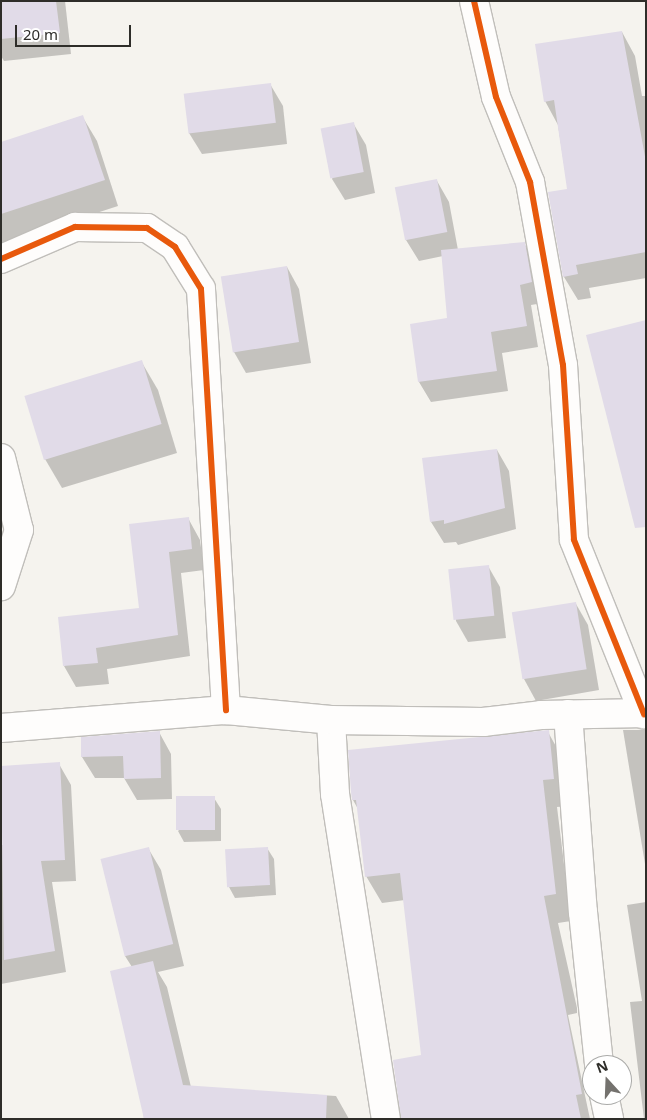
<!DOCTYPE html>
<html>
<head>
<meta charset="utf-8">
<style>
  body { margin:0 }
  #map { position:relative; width:647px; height:1120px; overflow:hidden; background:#f5f3ee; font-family:"Noto Sans",sans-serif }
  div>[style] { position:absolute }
  .shadow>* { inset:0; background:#0003 }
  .building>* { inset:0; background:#e1dbe8; transform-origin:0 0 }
  .roads { filter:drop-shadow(1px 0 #c0beba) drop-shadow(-1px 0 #c0beba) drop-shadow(0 1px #c0beba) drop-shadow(0 -1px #c0beba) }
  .minor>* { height:28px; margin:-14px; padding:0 14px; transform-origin:14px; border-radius:14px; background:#fefdfc }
  .cycleway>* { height:6px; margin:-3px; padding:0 3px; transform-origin:3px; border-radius:3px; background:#e8590c }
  span { translate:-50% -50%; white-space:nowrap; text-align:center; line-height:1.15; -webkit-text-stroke:4.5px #fff; paint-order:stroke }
  .frame { position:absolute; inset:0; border:2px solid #2e2d29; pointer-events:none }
  .north { position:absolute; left:582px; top:1055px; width:50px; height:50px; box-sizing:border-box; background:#fff; border:1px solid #ababa9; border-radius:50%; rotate:340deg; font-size:14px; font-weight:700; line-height:20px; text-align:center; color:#2e2d29 }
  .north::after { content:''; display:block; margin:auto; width:18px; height:22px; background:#74726e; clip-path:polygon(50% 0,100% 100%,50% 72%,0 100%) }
  .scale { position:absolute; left:15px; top:25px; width:116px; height:22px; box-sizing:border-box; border:2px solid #2e2d29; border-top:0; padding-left:6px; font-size:15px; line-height:18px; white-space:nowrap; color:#2e2d29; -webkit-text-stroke:4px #fff; paint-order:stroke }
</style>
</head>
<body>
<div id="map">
  <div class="shadow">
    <div style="clip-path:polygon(1px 1px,65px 1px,71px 54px,4px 61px,1px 56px)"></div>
    <div style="clip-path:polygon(622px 32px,635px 56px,642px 96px,646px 96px,646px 278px,589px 288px,591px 298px,578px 300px,564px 277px,568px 190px,558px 125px,545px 101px)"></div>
    <div style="clip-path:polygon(270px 84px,283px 106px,287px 144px,202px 154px,189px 133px)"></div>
    <div style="clip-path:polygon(82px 116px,97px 141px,118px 206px,1px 244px,1px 143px)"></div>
    <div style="clip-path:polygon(353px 123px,366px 145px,375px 193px,345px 200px,332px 179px)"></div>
    <div style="clip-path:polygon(437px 181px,449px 202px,458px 250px,524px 243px,536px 264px,543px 303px,531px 305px,538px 347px,502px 353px,508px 391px,431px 402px,419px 382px,448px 320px,443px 256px,419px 261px,406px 240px)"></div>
    <div style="clip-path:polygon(287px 267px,299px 289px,311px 363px,246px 373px,234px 352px,222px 277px)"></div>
    <div style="clip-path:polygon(141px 361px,158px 390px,177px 453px,62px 488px,45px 459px)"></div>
    <div style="clip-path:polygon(497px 450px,509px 471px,516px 529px,458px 545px,456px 542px,444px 543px,431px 522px)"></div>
    <div style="clip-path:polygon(188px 518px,200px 540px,204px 570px,181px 573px,190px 656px,107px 669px,109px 684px,76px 687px,64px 666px,140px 609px,131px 525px)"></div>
    <div style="clip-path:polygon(488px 566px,500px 587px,506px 638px,468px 642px,456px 621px,451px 573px)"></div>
    <div style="clip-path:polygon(576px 604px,588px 625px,599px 690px,536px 701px,524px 679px)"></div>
    <div style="clip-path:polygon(623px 730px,646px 730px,646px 870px)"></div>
    <div style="clip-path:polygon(159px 732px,171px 754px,172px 799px,137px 800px,124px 778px,95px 778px,82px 757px,82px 738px)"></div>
    <div style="clip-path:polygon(548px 732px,563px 759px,568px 806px,557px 807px,571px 921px,558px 923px,577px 1008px,577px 1013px,568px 1015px,590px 1119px,418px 1119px,423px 1056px,405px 900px,382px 903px,366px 876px,358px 809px,353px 800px)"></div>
    <div style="clip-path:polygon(59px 764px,71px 785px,76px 881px,52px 882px,66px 972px,1px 984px,1px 845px,4px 845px,1px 767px)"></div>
    <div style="clip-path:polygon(214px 798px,221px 809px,221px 841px,184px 842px,178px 831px)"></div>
    <div style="clip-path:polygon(148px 848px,161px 870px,184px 966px,158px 972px,167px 987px,191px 1087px,336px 1096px,349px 1119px,144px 1119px,132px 967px,125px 956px)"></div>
    <div style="clip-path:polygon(267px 848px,274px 859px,276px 895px,235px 898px,229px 887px)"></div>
    <div style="clip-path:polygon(646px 902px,646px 1119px,644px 1119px,630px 1002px,642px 1001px,627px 905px)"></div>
  </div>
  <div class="building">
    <div style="clip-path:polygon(1px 1px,56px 1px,60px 33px,1px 39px)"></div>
    <div style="clip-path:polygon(622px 31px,646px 162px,646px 252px,576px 265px,578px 274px,563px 277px,548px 192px,567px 189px,554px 100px,544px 102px,535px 44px)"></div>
    <div style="left:271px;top:83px;width:40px;height:88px;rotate:83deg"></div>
    <div style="clip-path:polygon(83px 115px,105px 180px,1px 214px,1px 142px)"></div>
    <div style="left:354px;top:122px;width:51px;height:34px;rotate:79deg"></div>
    <div style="left:437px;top:179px;width:54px;height:43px;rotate:79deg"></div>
    <div style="clip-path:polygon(525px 242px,532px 282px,520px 285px,527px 326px,491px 332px,497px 371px,418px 382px,410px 324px,447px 318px,441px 250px)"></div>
    <div style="left:287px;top:266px;width:77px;height:67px;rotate:81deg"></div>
    <div style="clip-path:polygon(646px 320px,646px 527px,635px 528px,586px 335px)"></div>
    <div style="left:142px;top:360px;width:67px;height:123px;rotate:73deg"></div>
    <div style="clip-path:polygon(497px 449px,505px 508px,444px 524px,444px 520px,430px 522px,422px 458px)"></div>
    <div style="clip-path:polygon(189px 517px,192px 549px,169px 552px,178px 635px,96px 648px,98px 663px,63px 666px,58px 617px,139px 608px,129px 524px)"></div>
    <div style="left:489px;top:565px;width:51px;height:41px;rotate:84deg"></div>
    <div style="left:576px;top:602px;width:68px;height:65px;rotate:81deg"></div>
    <div style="clip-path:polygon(549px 730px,554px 779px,543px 780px,556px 894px,544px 896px,582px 1094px,576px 1095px,581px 1119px,401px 1119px,393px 1060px,421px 1055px,400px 873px,365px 877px,356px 800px,352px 800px,351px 792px,348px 750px)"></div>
    <div style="clip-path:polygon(160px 731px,161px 778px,124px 779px,123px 756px,81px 757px,81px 737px)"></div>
    <div style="clip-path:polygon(60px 762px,65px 860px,41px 861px,55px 951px,4px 960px,1px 766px)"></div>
    <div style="left:215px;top:796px;width:34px;height:39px;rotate:90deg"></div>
    <div style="left:149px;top:847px;width:100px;height:50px;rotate:76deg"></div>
    <div style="left:268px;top:847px;width:38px;height:43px;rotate:87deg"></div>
    <div style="clip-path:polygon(153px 961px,183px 1085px,327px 1095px,326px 1119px,144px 1119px,110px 971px)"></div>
  </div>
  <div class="roads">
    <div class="minor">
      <div style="left:474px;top:1px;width:98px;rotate:77.1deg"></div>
      <div style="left:496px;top:97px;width:92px;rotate:68.2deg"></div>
      <div style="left:530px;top:182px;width:186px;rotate:79.8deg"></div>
      <div style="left:563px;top:365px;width:175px;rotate:86.4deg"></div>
      <div style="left:574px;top:540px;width:188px;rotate:68.1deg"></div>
      <div style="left:1px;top:259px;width:81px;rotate:-23.4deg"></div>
      <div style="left:75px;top:227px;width:72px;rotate:0.8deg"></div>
      <div style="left:147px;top:228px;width:34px;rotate:34deg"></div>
      <div style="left:175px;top:247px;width:49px;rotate:58.2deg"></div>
      <div style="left:201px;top:289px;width:422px;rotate:86.6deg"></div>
      <div style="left:1px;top:458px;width:74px;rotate:76deg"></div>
      <div style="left:19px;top:530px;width:59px;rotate:107.8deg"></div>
      <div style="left:568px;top:714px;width:199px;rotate:85.7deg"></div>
      <div style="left:583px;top:912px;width:154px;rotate:84deg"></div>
      <div style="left:331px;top:720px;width:74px;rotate:86.9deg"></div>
      <div style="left:335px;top:794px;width:329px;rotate:81.1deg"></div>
      <div style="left:1px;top:728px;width:226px;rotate:-4.6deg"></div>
      <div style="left:226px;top:710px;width:105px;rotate:5.4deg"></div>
      <div style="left:331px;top:720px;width:152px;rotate:0.8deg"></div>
      <div style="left:483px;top:722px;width:58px;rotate:-6.9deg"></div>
      <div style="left:541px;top:715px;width:105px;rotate:-1.1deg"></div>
      <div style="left:604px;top:1095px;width:25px;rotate:78deg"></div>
    </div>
  </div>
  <div class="cycleway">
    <div style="left:474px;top:1px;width:98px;rotate:77.1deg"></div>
    <div style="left:496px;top:97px;width:92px;rotate:68.2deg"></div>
    <div style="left:530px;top:182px;width:186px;rotate:79.8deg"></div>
    <div style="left:563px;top:365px;width:175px;rotate:86.4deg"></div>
    <div style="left:574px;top:540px;width:188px;rotate:68.1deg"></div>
    <div style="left:1px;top:259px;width:81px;rotate:-23.4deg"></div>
    <div style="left:75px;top:227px;width:72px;rotate:0.8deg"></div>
    <div style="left:147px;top:228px;width:34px;rotate:34deg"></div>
    <div style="left:175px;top:247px;width:49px;rotate:58.2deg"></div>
    <div style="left:201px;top:289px;width:422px;rotate:86.6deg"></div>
  </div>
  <div class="frame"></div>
  <div class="north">N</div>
  <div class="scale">20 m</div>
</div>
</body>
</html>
